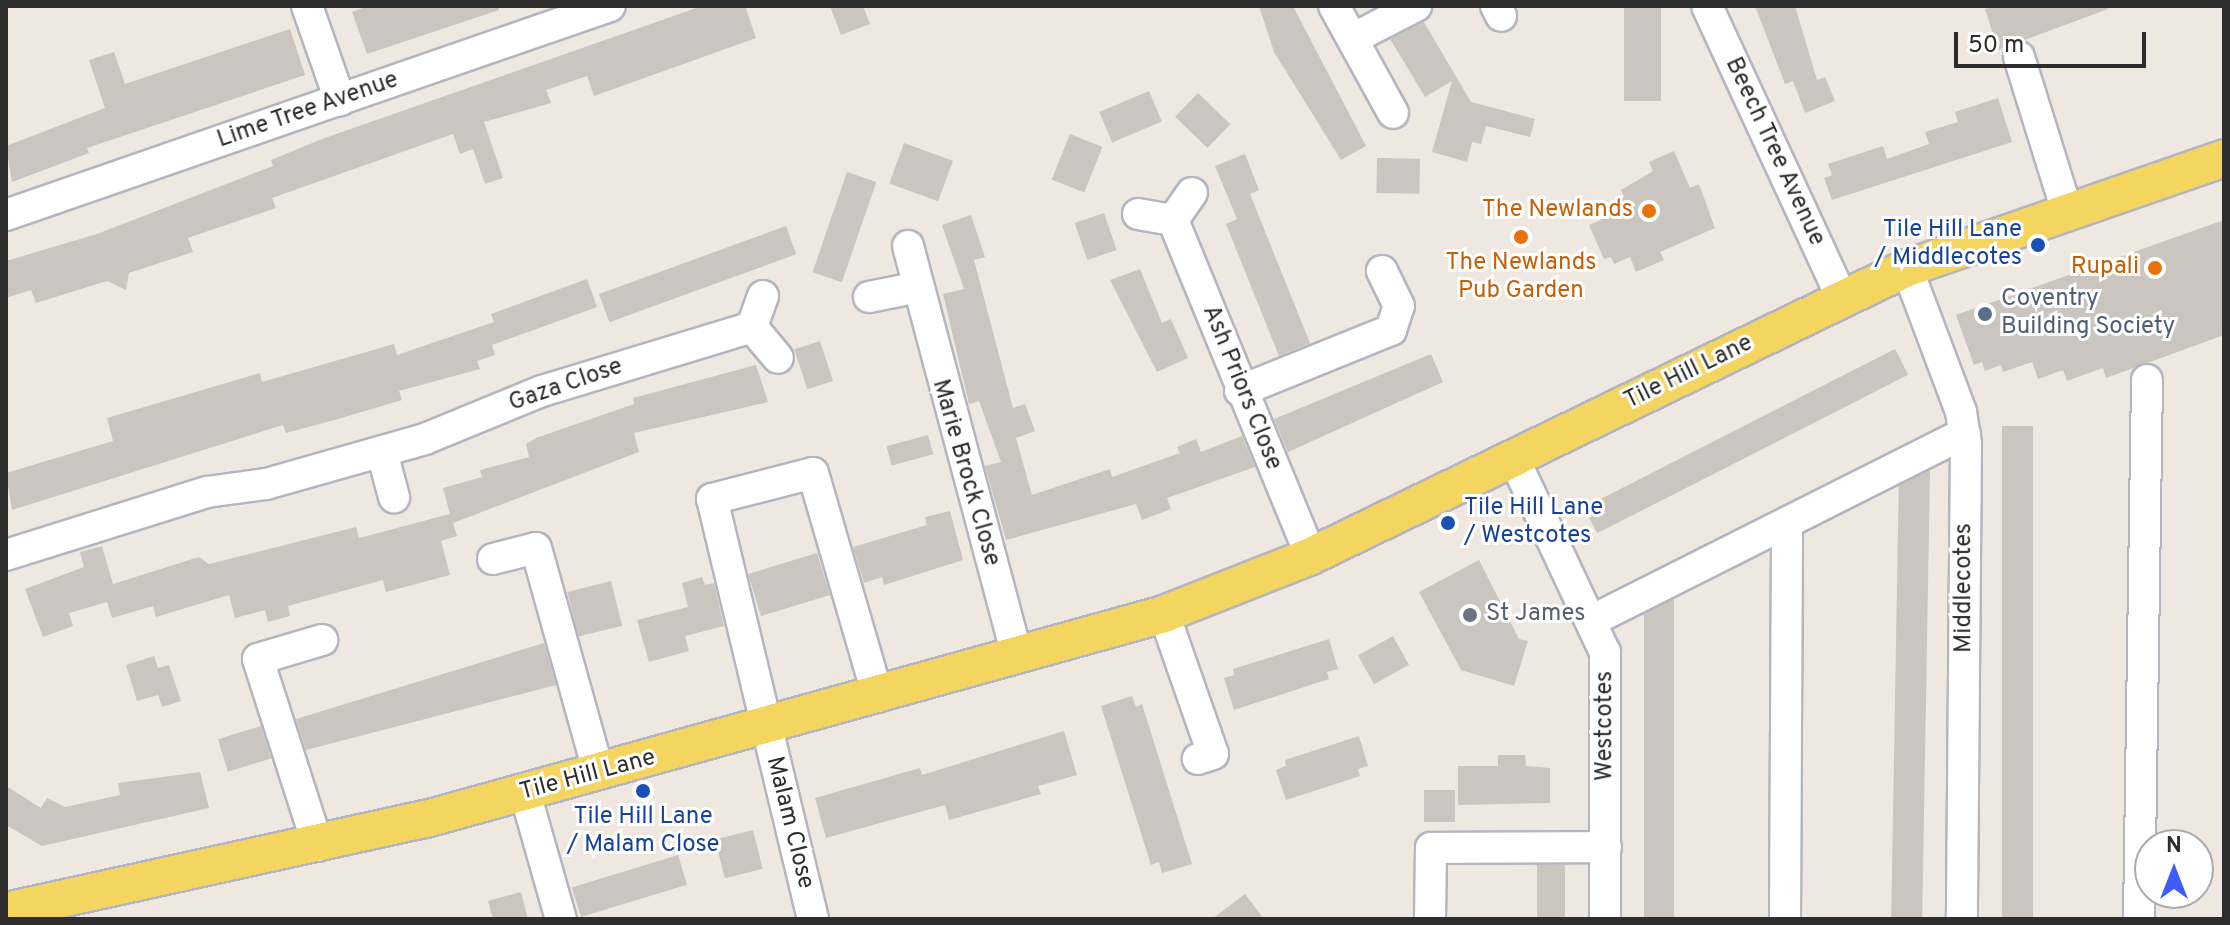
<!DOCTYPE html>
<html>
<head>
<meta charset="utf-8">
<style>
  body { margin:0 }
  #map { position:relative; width:2230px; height:925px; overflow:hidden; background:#efe8e0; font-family:Overpass,sans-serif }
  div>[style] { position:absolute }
  .building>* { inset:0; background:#cac5bf; transform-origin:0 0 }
  .roads { filter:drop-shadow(2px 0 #b3b5c0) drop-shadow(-2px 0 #b3b5c0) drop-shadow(0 2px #b3b5c0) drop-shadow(0 -2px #b3b5c0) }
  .minor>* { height:30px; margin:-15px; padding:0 15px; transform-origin:15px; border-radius:15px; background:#fff }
  .major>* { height:36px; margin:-18px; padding:0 18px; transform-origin:18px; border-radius:18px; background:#f4d55f }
  .dots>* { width:22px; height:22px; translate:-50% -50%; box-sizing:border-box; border:4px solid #fff; border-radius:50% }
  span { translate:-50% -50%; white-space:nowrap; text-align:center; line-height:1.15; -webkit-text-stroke:6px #fff; paint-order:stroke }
  .street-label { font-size:24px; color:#2d2d2d }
  .food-label { font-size:24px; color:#c56008 }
  .right { translate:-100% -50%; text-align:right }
  .transit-label { font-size:24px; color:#164399 }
  .left { translate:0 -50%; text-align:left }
  .service-label { font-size:24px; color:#4e5e75 }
  .worship-label { font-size:24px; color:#5b616d }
  .frame { position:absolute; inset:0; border:8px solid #2d2d2d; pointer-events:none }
  .north { position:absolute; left:2134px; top:829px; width:80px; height:80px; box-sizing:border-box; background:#fff; border:2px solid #ababab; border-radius:50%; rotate:0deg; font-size:22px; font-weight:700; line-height:32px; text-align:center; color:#2d2d2d }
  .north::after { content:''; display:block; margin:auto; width:28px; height:36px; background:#3e5cfd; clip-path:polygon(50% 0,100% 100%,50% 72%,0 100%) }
  .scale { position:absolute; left:1954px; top:32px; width:192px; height:36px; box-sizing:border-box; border:4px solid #2d2d2d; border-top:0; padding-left:10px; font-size:24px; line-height:28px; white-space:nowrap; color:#2d2d2d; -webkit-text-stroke:6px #fff; paint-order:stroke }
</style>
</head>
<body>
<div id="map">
  <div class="building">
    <div style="clip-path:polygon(368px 6px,499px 6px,499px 10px,367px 54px,352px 12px)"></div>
    <div style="clip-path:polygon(702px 6px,745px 6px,756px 38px,594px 96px,587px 76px,546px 90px,551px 103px,484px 122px,503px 178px,485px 184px,473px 149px,460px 154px,453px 134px,272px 198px,276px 208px,188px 238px,193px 252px,129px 273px,126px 290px,107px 281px,36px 303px,31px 290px,6px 298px,6px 261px,97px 234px,273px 166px,271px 160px,322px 139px)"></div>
    <div style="clip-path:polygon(830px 6px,863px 6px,870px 24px,841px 35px)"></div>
    <div style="clip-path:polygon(1259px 6px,1293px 6px,1366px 146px,1341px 160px,1274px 52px)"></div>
    <div style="left:1624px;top:6px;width:37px;height:95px"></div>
    <div style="clip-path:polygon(1755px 6px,1795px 6px,1817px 80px,1825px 77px,1835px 101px,1805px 113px,1793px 81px,1785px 84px)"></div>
    <div style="clip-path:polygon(1997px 6px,2107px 6px,2108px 9px,1998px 50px,1985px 9px)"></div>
    <div style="clip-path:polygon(1424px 22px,1471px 102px,1535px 119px,1530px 137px,1486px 126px,1481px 144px,1472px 142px,1467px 162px,1432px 152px,1452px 81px,1425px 97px,1390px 39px)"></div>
    <div style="clip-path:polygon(290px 29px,305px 75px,87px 148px,89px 153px,12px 182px,6px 146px,105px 108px,89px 60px,114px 52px,125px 84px)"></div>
    <div style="left:1149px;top:91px;width:33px;height:54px;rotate:67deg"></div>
    <div style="left:1198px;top:93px;width:45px;height:33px;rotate:44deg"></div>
    <div style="clip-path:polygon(1998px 98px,2012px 142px,1832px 200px,1824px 178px,1832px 175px,1828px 164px,1883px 146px,1887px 159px,1929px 144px,1925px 132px,1958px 122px,1955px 112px)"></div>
    <div style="left:1070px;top:134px;width:35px;height:49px;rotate:22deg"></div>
    <div style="left:904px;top:143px;width:52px;height:43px;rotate:20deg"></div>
    <div style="clip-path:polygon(1674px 151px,1690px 188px,1699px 184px,1715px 228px,1660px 252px,1664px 260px,1636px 272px,1630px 257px,1614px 264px,1611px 257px,1604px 259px,1589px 225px,1601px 220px,1596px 208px,1624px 197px,1621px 190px,1653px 171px,1649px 162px)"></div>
    <div style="clip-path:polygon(1245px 154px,1259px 190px,1250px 194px,1310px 343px,1279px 356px,1226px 224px,1237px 219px,1215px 166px)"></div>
    <div style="left:1377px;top:158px;width:43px;height:35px;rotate:1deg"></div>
    <div style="left:847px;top:172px;width:31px;height:106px;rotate:19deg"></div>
    <div style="left:1104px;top:213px;width:39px;height:31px;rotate:71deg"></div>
    <div style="clip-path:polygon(971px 215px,985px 257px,974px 260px,1013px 408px,1025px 404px,1035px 431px,1016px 438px,1032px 495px,1110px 469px,1112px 477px,1180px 453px,1177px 447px,1196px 439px,1201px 452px,1242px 436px,1255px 467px,1167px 498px,1171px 509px,1142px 520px,1136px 504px,1006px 540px,985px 466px,1001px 462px,979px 401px,969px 404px,943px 294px,964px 289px,942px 225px)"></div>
    <div style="clip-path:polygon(2224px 220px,2224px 335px,2106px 378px,2103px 368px,2067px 381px,2063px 370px,2038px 379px,2032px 362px,2003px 372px,2001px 365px,1985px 371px,1982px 362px,1974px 365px,1956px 315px)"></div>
    <div style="left:786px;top:226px;width:30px;height:199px;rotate:70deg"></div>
    <div style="clip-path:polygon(1140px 269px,1162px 323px,1171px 319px,1188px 358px,1157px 372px,1110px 280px)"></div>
    <div style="clip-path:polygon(587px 279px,597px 307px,492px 345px,495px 355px,477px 361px,480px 369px,399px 391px,402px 400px,338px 419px,286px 433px,283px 425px,12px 510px,6px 473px,113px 441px,107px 418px,260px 373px,262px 382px,394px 344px,397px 355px,494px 322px,491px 314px)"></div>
    <div style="left:820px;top:341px;width:42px;height:27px;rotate:72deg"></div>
    <div style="left:1895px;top:349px;width:29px;height:349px;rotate:63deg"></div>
    <div style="clip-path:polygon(1431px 354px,1443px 382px,1288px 452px,1274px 419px)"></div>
    <div style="clip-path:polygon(756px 365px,768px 402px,634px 433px,639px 452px,453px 523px,457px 536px,441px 541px,450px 575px,386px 592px,383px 580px,288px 606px,290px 616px,268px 622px,265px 610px,235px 618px,229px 595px,156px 617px,153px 606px,112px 618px,107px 602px,69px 613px,73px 626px,43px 637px,25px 589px,84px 567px,80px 552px,102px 546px,113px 584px,199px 557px,209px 564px,356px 527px,359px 538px,450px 514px,443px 488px,482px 477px,480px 470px,529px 457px,526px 444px,536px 438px,634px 404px,633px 398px)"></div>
    <div style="left:2033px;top:426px;width:493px;height:31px;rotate:90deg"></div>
    <div style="left:928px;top:435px;width:20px;height:43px;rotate:75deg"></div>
    <div style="left:1930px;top:471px;width:448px;height:31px;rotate:91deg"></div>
    <div style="clip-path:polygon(950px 511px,963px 560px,884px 585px,882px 577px,864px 583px,853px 547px,927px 525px,925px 517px)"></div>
    <div style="left:817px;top:553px;width:44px;height:72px;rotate:73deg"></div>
    <div style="clip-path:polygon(1479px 560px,1519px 639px,1528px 641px,1514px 686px,1461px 670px,1419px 592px)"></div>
    <div style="clip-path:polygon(702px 577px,705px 585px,714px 583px,724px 626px,685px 636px,689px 651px,649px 662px,637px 620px,688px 607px,682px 583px)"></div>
    <div style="left:611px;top:581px;width:46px;height:45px;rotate:76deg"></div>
    <div style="left:1674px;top:599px;width:320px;height:30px;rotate:90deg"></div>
    <div style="left:1393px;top:636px;width:33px;height:40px;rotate:61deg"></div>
    <div style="clip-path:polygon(1329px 639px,1338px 669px,1327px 672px,1329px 679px,1234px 710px,1224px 678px,1234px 675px,1233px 669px)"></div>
    <div style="clip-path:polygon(544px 643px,556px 685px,306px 750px,296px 719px)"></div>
    <div style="clip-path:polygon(154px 656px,158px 668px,169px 665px,181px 701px,162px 707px,158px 695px,137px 701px,126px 665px)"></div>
    <div style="clip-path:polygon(1132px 696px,1136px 707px,1142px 704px,1192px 864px,1162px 873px,1159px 862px,1151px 865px,1101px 706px)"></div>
    <div style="left:261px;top:726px;width:34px;height:45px;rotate:73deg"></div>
    <div style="clip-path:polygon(1064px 731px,1077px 775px,1038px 786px,1041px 794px,949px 820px,945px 805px,826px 838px,815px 798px,920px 768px,922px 775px)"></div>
    <div style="clip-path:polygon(1359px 736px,1368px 766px,1358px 769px,1360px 776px,1286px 800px,1276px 770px,1286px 766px,1285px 760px)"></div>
    <div style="clip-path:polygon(1498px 755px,1525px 755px,1526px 766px,1550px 768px,1550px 803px,1458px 805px,1458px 766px,1498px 766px)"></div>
    <div style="clip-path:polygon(200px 772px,209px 808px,42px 846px,6px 825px,6px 786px,41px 808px,47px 798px,65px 807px,120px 795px,118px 783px)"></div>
    <div style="left:1424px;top:790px;width:31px;height:32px"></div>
    <div style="left:753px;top:830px;width:40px;height:39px;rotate:76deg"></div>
    <div style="left:678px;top:855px;width:31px;height:111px;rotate:73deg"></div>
    <div style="left:1537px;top:865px;width:28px;height:54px"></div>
    <div style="clip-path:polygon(521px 892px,528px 919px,493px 919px,488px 901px)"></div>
    <div style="clip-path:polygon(1245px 894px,1264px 919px,1212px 919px)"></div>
  </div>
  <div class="roads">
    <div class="minor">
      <div style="left:307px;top:6px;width:100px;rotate:70.7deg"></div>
      <div style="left:1334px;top:6px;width:122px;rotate:61.1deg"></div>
      <div style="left:1496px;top:6px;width:11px;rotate:63deg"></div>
      <div style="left:1707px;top:6px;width:322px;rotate:65.2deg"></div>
      <div style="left:1354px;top:38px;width:70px;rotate:-27.3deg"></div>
      <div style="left:2019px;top:57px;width:158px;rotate:72.7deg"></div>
      <div style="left:1138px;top:214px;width:36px;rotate:10deg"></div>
      <div style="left:1173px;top:220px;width:33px;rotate:-55deg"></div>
      <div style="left:6px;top:215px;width:639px;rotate:-19.09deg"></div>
      <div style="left:1173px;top:220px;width:363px;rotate:67.7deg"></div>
      <div style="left:908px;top:246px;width:425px;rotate:75.1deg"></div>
      <div style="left:1907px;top:268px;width:154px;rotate:69.4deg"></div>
      <div style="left:1961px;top:412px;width:32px;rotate:81deg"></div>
      <div style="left:1966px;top:444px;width:475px;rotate:90.5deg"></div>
      <div style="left:763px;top:296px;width:33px;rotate:110deg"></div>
      <div style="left:752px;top:327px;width:40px;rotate:50deg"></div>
      <div style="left:869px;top:297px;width:46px;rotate:-11.3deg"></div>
      <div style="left:1240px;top:391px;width:163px;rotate:-22deg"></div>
      <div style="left:1391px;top:330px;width:25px;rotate:-72deg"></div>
      <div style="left:1399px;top:306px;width:39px;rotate:-116deg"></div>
      <div style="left:382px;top:452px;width:47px;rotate:75.1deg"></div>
      <div style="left:1514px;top:459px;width:213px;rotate:64.8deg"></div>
      <div style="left:1605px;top:652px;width:267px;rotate:90deg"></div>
      <div style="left:6px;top:555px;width:211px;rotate:-17.4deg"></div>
      <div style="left:207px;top:492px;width:60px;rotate:-7.7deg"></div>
      <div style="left:266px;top:484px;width:165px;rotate:-15.8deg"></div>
      <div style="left:425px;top:439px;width:126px;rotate:-22.3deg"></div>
      <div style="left:542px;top:391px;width:220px;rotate:-16.9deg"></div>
      <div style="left:493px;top:559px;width:44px;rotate:-14.3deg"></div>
      <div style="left:536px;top:548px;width:234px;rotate:74.4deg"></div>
      <div style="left:1164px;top:614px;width:148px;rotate:70.7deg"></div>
      <div style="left:1213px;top:754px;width:16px;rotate:162deg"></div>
      <div style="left:1593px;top:620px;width:416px;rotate:-26.7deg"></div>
      <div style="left:525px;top:793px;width:131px;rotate:74.1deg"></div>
      <div style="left:318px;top:846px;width:196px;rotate:-107.8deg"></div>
      <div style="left:258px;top:659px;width:67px;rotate:-16.5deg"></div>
      <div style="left:813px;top:919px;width:432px;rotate:-103.5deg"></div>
      <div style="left:712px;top:499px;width:104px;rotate:-14.4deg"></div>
      <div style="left:813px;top:473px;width:233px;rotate:73.8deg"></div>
      <div style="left:1430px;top:919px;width:71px;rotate:-89.2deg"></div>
      <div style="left:1431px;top:848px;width:175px;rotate:-0.3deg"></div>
      <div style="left:1785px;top:919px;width:394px;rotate:-89.7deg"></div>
      <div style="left:2139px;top:919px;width:539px;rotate:-89.15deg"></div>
    </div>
    <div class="major">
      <div style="left:6px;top:911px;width:430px;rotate:-12.4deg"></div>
      <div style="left:426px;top:819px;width:766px;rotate:-15.52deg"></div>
      <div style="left:1164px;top:614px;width:158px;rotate:-21.5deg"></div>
      <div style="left:1311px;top:556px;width:662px;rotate:-25.79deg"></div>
      <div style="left:1907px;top:268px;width:336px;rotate:-19.1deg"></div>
    </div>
  </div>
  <div class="dots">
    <div style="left:1649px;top:211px;background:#e8710a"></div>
    <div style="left:1521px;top:237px;background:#e8710a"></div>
    <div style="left:2038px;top:245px;background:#1a4fb4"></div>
    <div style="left:2155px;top:268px;background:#e8710a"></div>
    <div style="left:1985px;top:314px;background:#5c6f8a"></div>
    <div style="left:1448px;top:523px;background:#1a4fb4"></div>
    <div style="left:1470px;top:615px;background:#6b7280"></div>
    <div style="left:643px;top:791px;background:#1a4fb4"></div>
  </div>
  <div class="street-label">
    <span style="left:308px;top:111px;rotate:-19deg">Lime Tree Avenue</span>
    <span style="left:1774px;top:152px;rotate:65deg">Beech Tree Avenue</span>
    <span style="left:1689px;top:373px;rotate:-26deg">Tile Hill Lane</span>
    <span style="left:566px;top:386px;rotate:-19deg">Gaza Close</span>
    <span style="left:1241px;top:388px;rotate:68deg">Ash Priors Close</span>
    <span style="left:965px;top:473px;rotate:74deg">Marie Brock Close</span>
    <span style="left:1965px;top:588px;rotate:-90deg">Middlecotes</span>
    <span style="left:1606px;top:726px;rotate:-90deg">Westcotes</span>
    <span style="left:588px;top:776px;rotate:-15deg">Tile Hill Lane</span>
    <span style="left:789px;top:823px;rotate:76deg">Malam Close</span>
  </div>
  <div class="food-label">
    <span class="right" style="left:1633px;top:211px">The Newlands</span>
    <span style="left:1521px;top:278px">The Newlands<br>Pub Garden</span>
    <span class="right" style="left:2139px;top:268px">Rupali</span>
  </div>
  <div class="transit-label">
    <span class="right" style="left:2022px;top:245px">Tile Hill Lane<br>/ Middlecotes</span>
    <span class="left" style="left:1464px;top:523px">Tile Hill Lane<br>/ Westcotes</span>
    <span style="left:643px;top:832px">Tile Hill Lane<br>/ Malam Close</span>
  </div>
  <div class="service-label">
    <span class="left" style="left:2001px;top:314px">Coventry<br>Building Society</span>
  </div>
  <div class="worship-label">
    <span class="left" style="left:1486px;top:615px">St James</span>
  </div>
  <div class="frame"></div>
  <div class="north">N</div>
  <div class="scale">50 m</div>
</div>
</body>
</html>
